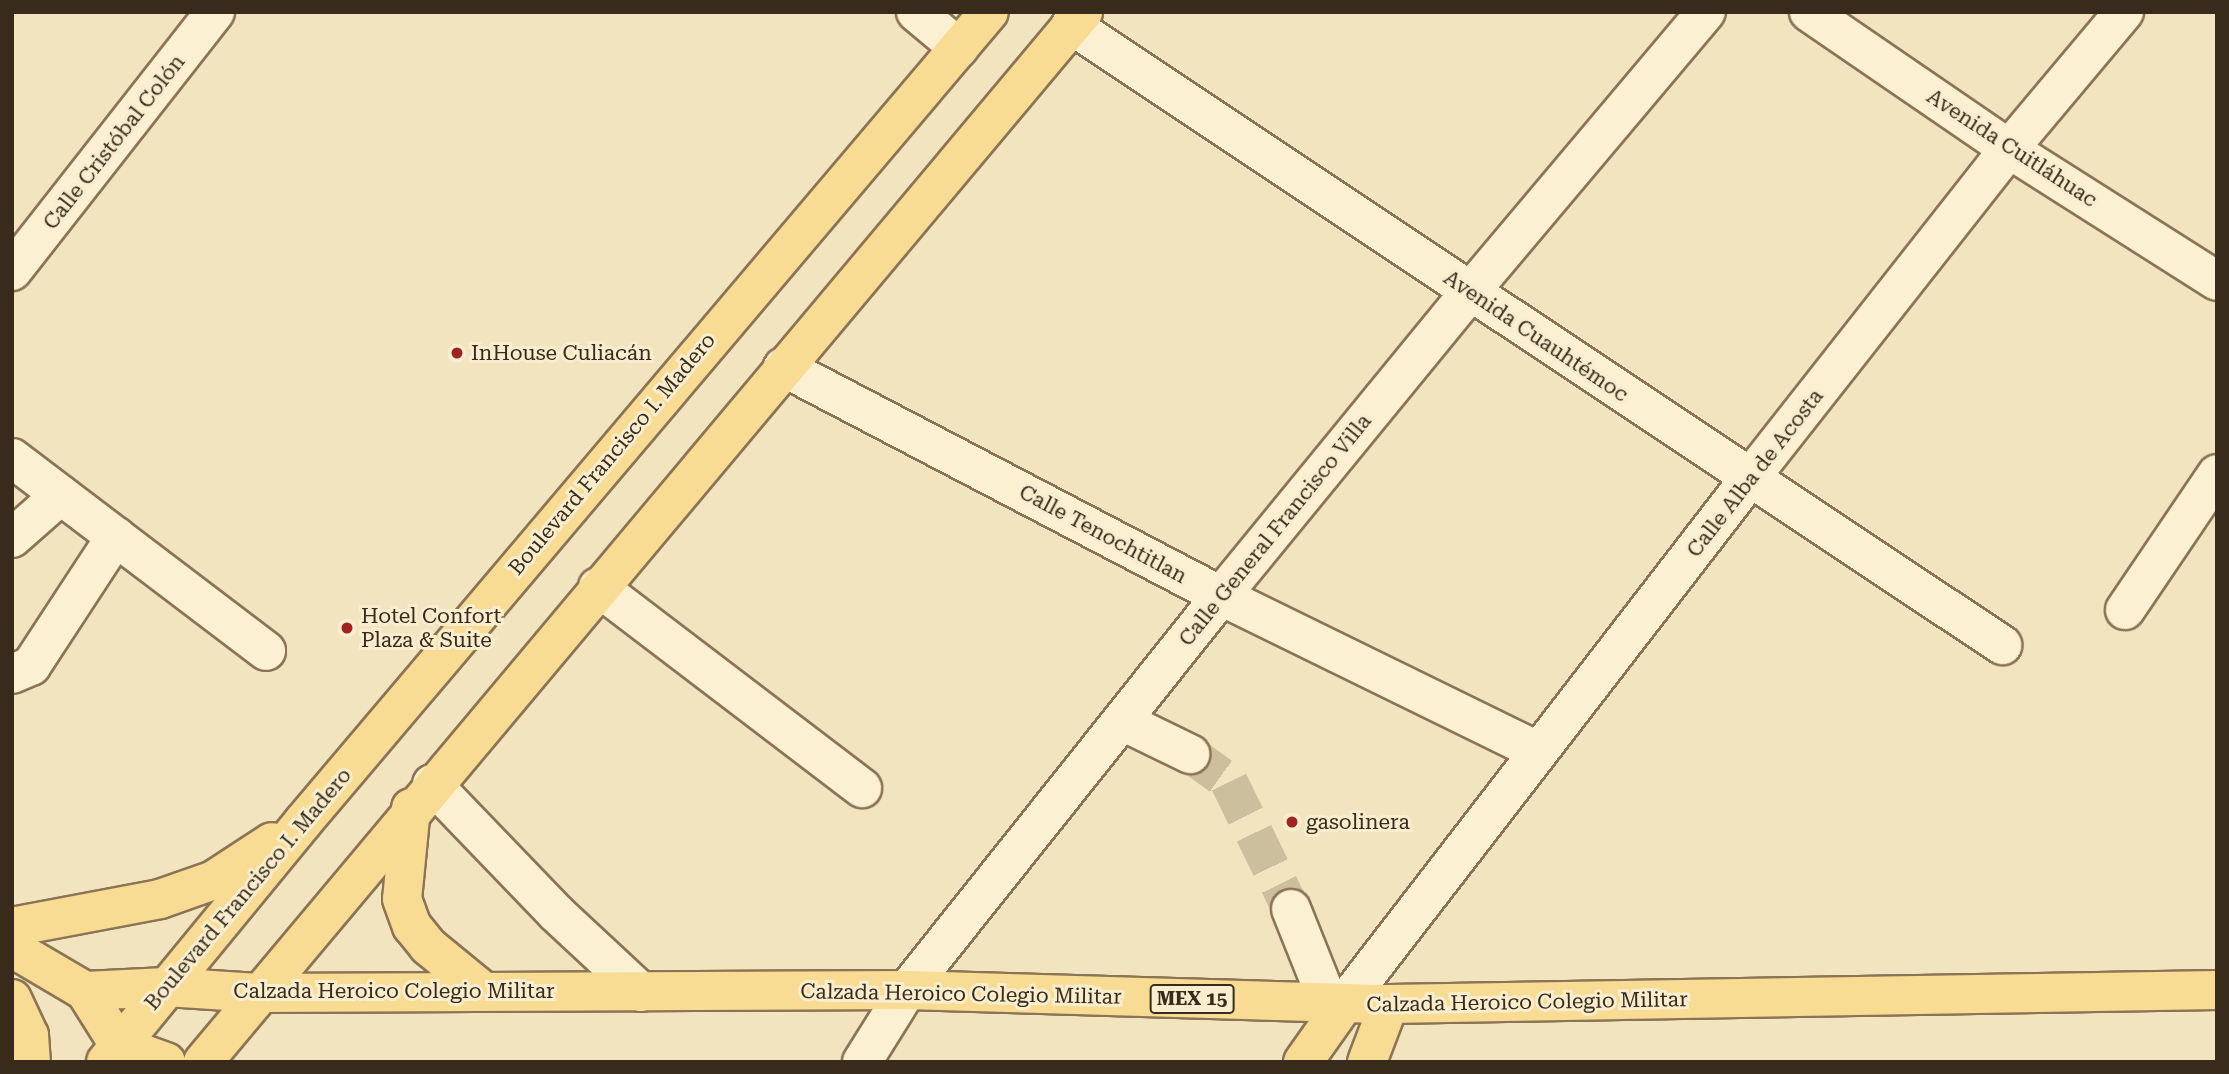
<!DOCTYPE html>
<html>
<head>
<meta charset="utf-8">
<style>
  body { margin:0 }
  #map { position:relative; width:2229px; height:1074px; overflow:hidden; background:#f1e4be; font-family:"Roboto Serif",serif }
  div>[style] { position:absolute }
  .minor-tunnel>* { height:38px; margin-top:-19px; transform-origin:0; background:repeating-linear-gradient(90deg,#ccbf9d 0 38px,transparent 0 57px) }
  .roads { filter:drop-shadow(2px 0 #8b7456) drop-shadow(-2px 0 #8b7456) drop-shadow(0 2px #8b7456) drop-shadow(0 -2px #8b7456) }
  .minor>* { height:38px; margin:-19px; padding:0 19px; transform-origin:19px; border-radius:19px; background:#fbf0d2 }
  .major>* { height:38px; margin:-19px; padding:0 19px; transform-origin:19px; border-radius:19px; background:#f8dc93 }
  .dots>* { width:19px; height:19px; translate:-50% -50%; box-sizing:border-box; border:4px solid #f8edcf; border-radius:50% }
  span { translate:-50% -50%; white-space:nowrap; text-align:center; line-height:1.15; -webkit-text-stroke:6px #f8edcf; paint-order:stroke }
  .shield-label span { padding:2px 5px; background:#f8edcf; border:2px solid; border-radius:5px; -webkit-text-stroke-width:0 }
  .shield-label { font-size:19px; color:#392b1b; font-weight:700 }
  .street-label { font-size:21px; color:#392b1b }
  .poi-label { font-size:21px; color:#392b1b }
  .left { translate:0 -50%; text-align:left }
  .frame { position:absolute; inset:0; border:14px solid #392b1b; pointer-events:none }
</style>
</head>
<body>
<div id="map">
  <div class="minor-tunnel">
    <div style="left:1190px;top:754px;width:48px;rotate:35.7deg"></div>
    <div style="left:1229px;top:782px;width:141px;rotate:64deg"></div>
  </div>
  <div class="roads">
    <div class="minor">
      <div style="left:916px;top:12px;width:56px;rotate:39.9deg"></div>
      <div style="left:1809px;top:12px;width:242px;rotate:34.4deg"></div>
      <div style="left:2009px;top:149px;width:246px;rotate:32.4deg"></div>
      <div style="left:1071px;top:25px;width:1119px;rotate:33.66deg"></div>
      <div style="left:12px;top:271px;width:329px;rotate:-51.9deg"></div>
      <div style="left:783px;top:367px;width:494px;rotate:27.6deg"></div>
      <div style="left:1221px;top:596px;width:353px;rotate:26.1deg"></div>
      <div style="left:12px;top:458px;width:319px;rotate:37.2deg"></div>
      <div style="left:12px;top:538px;width:65px;rotate:-41.3deg"></div>
      <div style="left:598px;top:587px;width:332px;rotate:37.3deg"></div>
      <div style="left:2125px;top:610px;width:164px;rotate:-55.9deg"></div>
      <div style="left:12px;top:674px;width:21px;rotate:-23deg"></div>
      <div style="left:31px;top:666px;width:155px;rotate:-56.8deg"></div>
      <div style="left:1122px;top:721px;width:76px;rotate:25.9deg"></div>
      <div style="left:432px;top:784px;width:179px;rotate:46.1deg"></div>
      <div style="left:556px;top:913px;width:116px;rotate:42.9deg"></div>
      <div style="left:1291px;top:909px;width:102px;rotate:68.2deg"></div>
      <div style="left:1344px;top:1004px;width:664px;rotate:-52.34deg"></div>
      <div style="left:1750px;top:478px;width:419px;rotate:-51.8deg"></div>
      <div style="left:2009px;top:149px;width:179px;rotate:-50deg"></div>
      <div style="left:862px;top:1062px;width:85px;rotate:-58deg"></div>
      <div style="left:907px;top:990px;width:504px;rotate:-51.45deg"></div>
      <div style="left:1221px;top:596px;width:393px;rotate:-50.7deg"></div>
      <div style="left:1470px;top:292px;width:366px;rotate:-49.9deg"></div>
    </div>
    <div class="major">
      <div style="left:411px;top:808px;width:91px;rotate:95.6deg"></div>
      <div style="left:402px;top:899px;width:29px;rotate:70deg"></div>
      <div style="left:412px;top:926px;width:26px;rotate:51deg"></div>
      <div style="left:428px;top:946px;width:71px;rotate:39.3deg"></div>
      <div style="left:12px;top:927px;width:151px;rotate:-10.7deg"></div>
      <div style="left:160px;top:899px;width:57px;rotate:-19.4deg"></div>
      <div style="left:214px;top:880px;width:69px;rotate:-33.2deg"></div>
      <div style="left:12px;top:948px;width:85px;rotate:30.5deg"></div>
      <div style="left:85px;top:991px;width:64px;rotate:57.8deg"></div>
      <div style="left:119px;top:1045px;width:50px;rotate:19.9deg"></div>
      <div style="left:85px;top:991px;width:81px;rotate:-2.8deg"></div>
      <div style="left:166px;top:987px;width:92px;rotate:3.7deg"></div>
      <div style="left:258px;top:993px;width:649px;rotate:-0.26deg"></div>
      <div style="left:907px;top:990px;width:482px;rotate:1.7deg"></div>
      <div style="left:1389px;top:1004px;width:828px;rotate:-0.97deg"></div>
      <div style="left:12px;top:999px;width:40px;rotate:65deg"></div>
      <div style="left:29px;top:1035px;width:27px;rotate:86deg"></div>
      <div style="left:106px;top:1062px;width:310px;rotate:-50.6deg"></div>
      <div style="left:303px;top:822px;width:1061px;rotate:-49.74deg"></div>
      <div style="left:203px;top:1062px;width:1370px;rotate:-50.03deg"></div>
      <div style="left:1303px;top:1062px;width:71px;rotate:-54.7deg"></div>
      <div style="left:1367px;top:1062px;width:62px;rotate:-69.2deg"></div>
    </div>
  </div>
  <div class="dots">
    <div style="left:457px;top:353px;background:#9f2421"></div>
    <div style="left:347px;top:628px;background:#9f2421"></div>
    <div style="left:1292px;top:822px;background:#9f2421"></div>
  </div>
  <div class="shield-label">
    <span style="left:1192px;top:999px">MEX 15</span>
  </div>
  <div class="street-label">
    <span style="left:114px;top:142px;rotate:-52deg">Calle Cristóbal Colón</span>
    <span style="left:2012px;top:148px;rotate:33deg">Avenida Cuitláhuac</span>
    <span style="left:1536px;top:336px;rotate:34deg">Avenida Cuauhtémoc</span>
    <span style="left:612px;top:454px;rotate:-50deg">Boulevard Francisco I. Madero</span>
    <span style="left:1755px;top:473px;rotate:-52deg">Calle Alba de Acosta</span>
    <span style="left:1275px;top:530px;rotate:-51deg">Calle General Francisco Villa</span>
    <span style="left:1103px;top:534px;rotate:28deg">Calle Tenochtitlan</span>
    <span style="left:248px;top:889px;rotate:-50deg">Boulevard Francisco I. Madero</span>
    <span style="left:394px;top:991px">Calzada Heroico Colegio Militar</span>
    <span style="left:961px;top:994px;rotate:1deg">Calzada Heroico Colegio Militar</span>
    <span style="left:1527px;top:1002px;rotate:-1deg">Calzada Heroico Colegio Militar</span>
  </div>
  <div class="poi-label">
    <span class="left" style="left:471px;top:353px">InHouse Culiacán</span>
    <span class="left" style="left:361px;top:628px">Hotel Confort<br>Plaza &amp; Suite</span>
    <span class="left" style="left:1306px;top:822px">gasolinera</span>
  </div>
  <div class="frame"></div>
</div>
</body>
</html>
